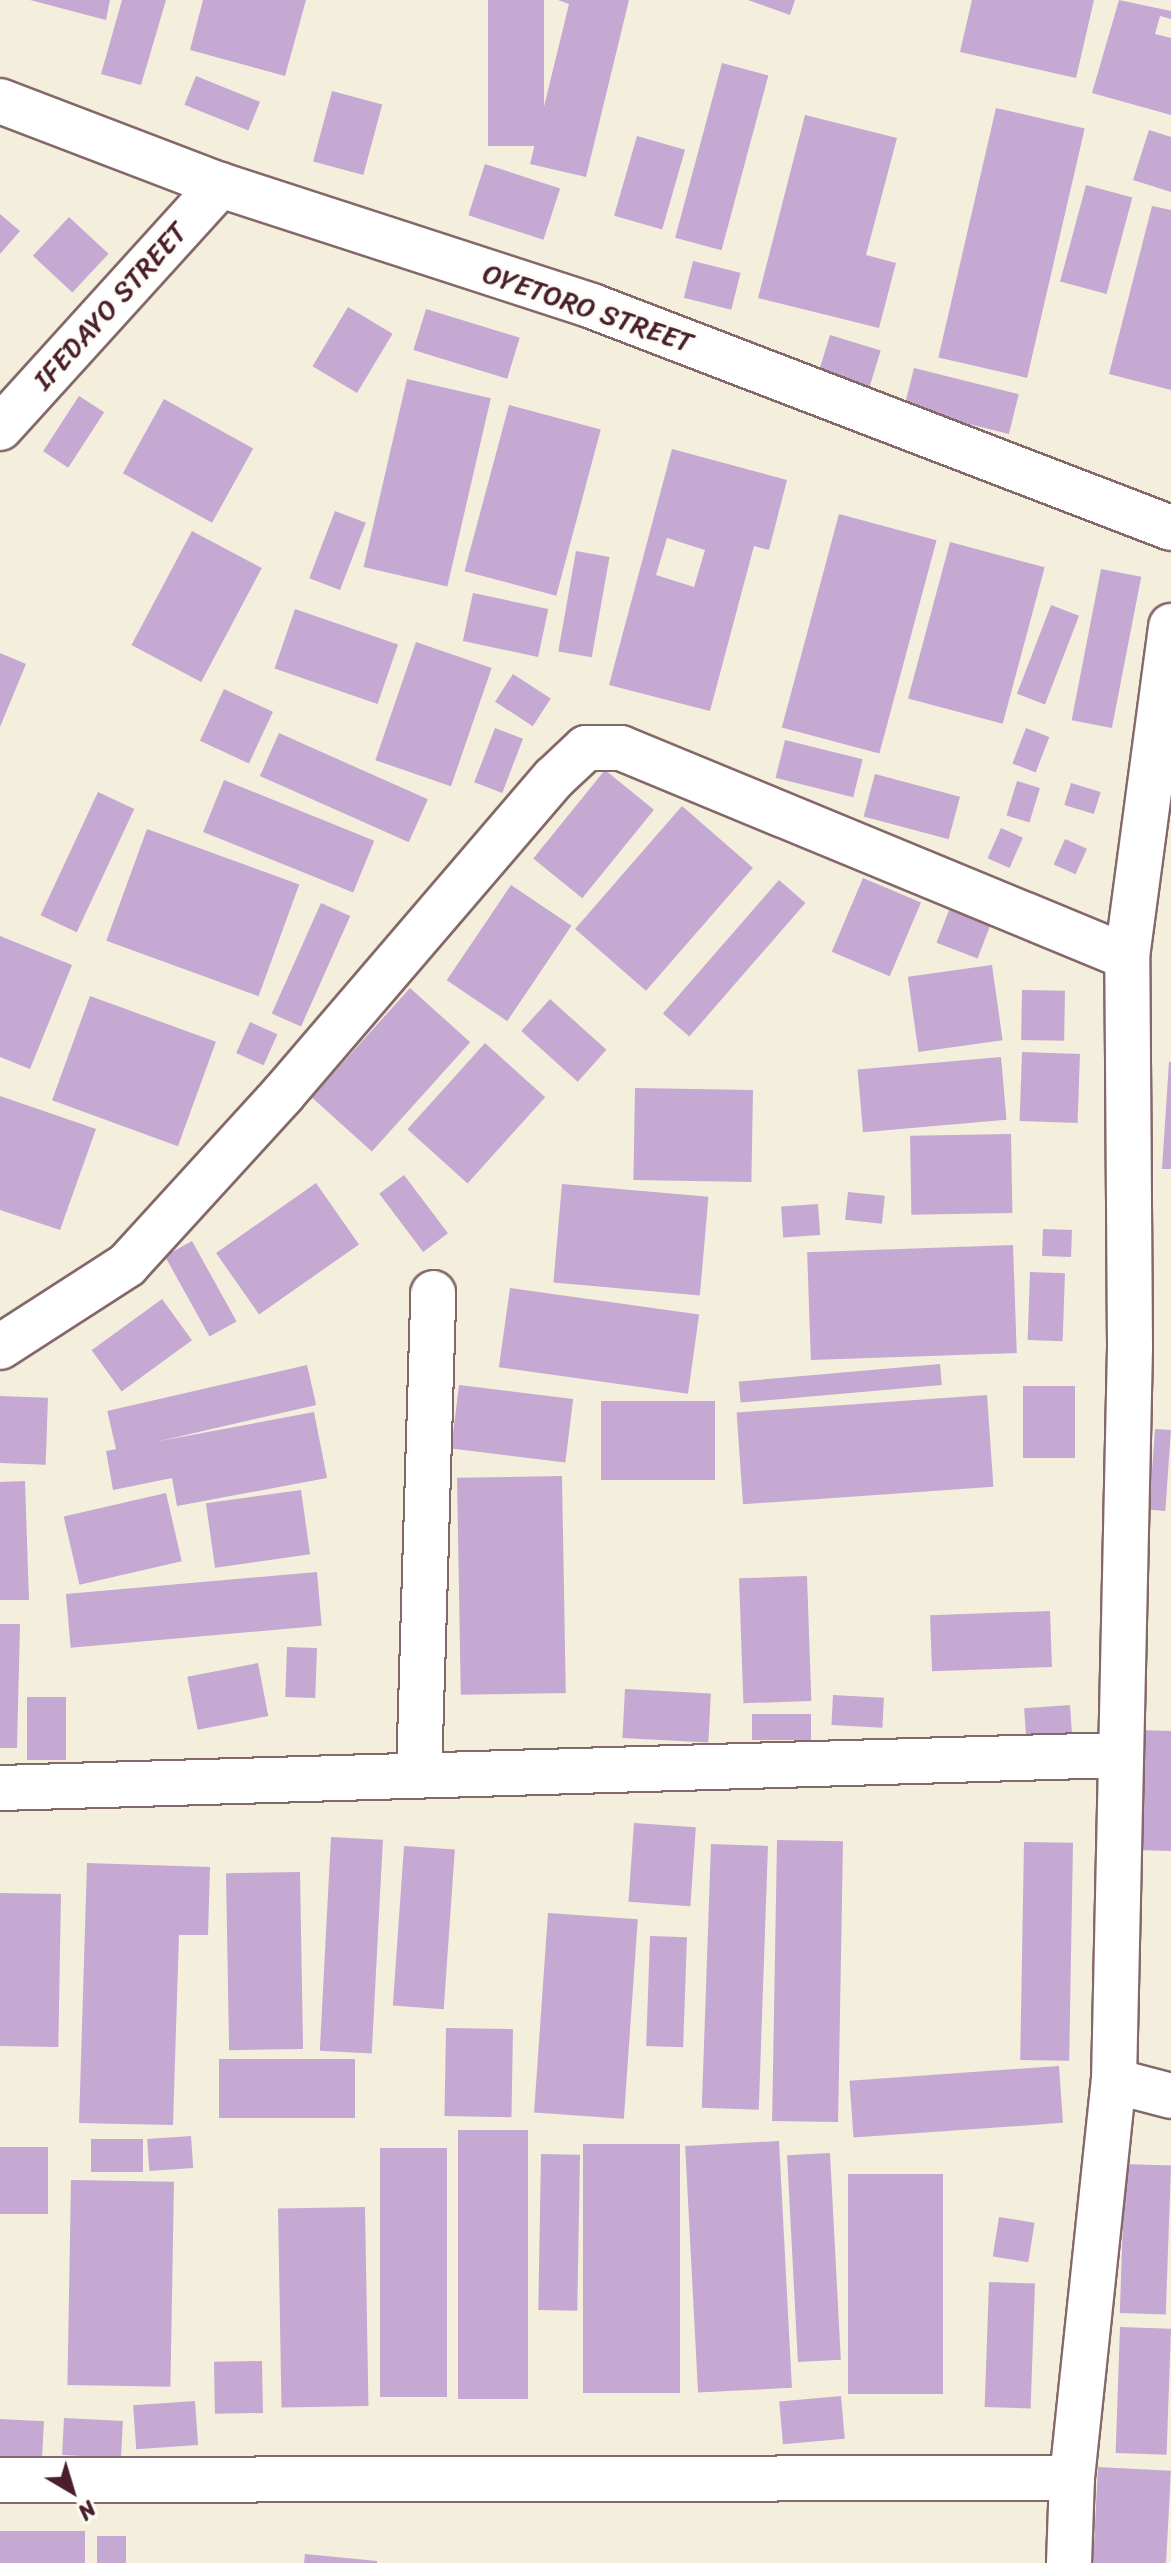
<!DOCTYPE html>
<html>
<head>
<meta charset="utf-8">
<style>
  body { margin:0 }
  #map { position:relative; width:1171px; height:2563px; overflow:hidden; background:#f3efdc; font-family:Sriracha,sans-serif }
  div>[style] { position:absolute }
  .building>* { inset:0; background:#c5a9d2; transform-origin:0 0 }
  .roads { filter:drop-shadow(2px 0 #856869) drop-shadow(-2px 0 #856869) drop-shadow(0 2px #856869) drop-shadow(0 -2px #856869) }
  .street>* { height:44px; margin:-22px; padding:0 22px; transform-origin:22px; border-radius:22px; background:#fff }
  span { translate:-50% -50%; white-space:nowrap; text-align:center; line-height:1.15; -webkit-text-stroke:6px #fdfcf7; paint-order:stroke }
  .street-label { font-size:28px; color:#4a1f2b }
  .north { position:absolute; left:32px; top:2451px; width:80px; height:80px; -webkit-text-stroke:6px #fdfcf7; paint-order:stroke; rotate:142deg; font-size:22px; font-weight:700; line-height:32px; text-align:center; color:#4a1f2b }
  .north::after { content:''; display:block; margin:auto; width:28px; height:36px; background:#4a1f2b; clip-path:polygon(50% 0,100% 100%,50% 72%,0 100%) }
</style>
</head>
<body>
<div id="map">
  <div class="building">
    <div style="clip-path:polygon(30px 0,110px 0,106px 20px)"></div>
    <div style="clip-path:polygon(122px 0,166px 0,141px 85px,101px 74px)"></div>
    <div style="clip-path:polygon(203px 0,306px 0,285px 76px,190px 50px)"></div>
    <div style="left:488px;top:0;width:56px;height:146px"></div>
    <div style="clip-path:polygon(558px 0,629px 0,586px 177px,530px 164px,569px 4px)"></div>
    <div style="clip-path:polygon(748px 0,795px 0,790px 15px)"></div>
    <div style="clip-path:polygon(972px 0,1094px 0,1076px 78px,960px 52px)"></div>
    <div style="clip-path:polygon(1119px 0,1171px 11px,1171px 19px,1160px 16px,1155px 34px,1171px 38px,1171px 115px,1092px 93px)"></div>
    <div style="left:722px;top:63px;width:48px;height:181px;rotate:15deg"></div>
    <div style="left:196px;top:76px;width:69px;height:31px;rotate:22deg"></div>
    <div style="left:332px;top:91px;width:52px;height:73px;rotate:15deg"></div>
    <div style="left:996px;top:108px;width:91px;height:256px;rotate:13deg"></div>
    <div style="clip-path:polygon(805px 115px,897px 138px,866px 255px,896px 263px,879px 328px,758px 298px)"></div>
    <div style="clip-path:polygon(1149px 130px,1171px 137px,1171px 192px,1133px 180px)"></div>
    <div style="left:637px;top:136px;width:50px;height:83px;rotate:16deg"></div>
    <div style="left:485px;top:164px;width:79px;height:54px;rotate:18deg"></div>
    <div style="left:1086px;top:185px;width:48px;height:100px;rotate:15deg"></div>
    <div style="clip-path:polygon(1152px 206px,1171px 210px,1171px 390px,1109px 374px)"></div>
    <div style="clip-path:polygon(0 214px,20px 231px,0 254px)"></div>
    <div style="left:69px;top:217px;width:54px;height:53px;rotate:43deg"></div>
    <div style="left:693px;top:261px;width:49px;height:38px;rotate:14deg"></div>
    <div style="left:348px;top:307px;width:52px;height:69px;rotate:31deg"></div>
    <div style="left:426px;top:309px;width:98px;height:43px;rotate:17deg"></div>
    <div style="left:830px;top:335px;width:53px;height:40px;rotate:17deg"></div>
    <div style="left:914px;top:368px;width:108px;height:41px;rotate:14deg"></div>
    <div style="left:407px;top:379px;width:86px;height:193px;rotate:13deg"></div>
    <div style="left:79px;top:396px;width:30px;height:66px;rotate:33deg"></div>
    <div style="left:164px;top:399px;width:102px;height:85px;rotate:29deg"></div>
    <div style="left:509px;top:405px;width:95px;height:172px;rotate:15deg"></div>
    <div style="clip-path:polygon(evenodd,672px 449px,787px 480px,769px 550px,754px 546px,710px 711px,609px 685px,672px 449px,667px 538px,705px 550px,694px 587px,656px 575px,667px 538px)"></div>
    <div style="left:335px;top:511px;width:33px;height:72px;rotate:21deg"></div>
    <div style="left:839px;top:514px;width:101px;height:221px;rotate:15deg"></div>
    <div style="left:192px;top:531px;width:79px;height:129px;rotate:28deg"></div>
    <div style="left:950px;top:542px;width:98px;height:162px;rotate:15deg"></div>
    <div style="left:576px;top:551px;width:34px;height:102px;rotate:10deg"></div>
    <div style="left:1101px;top:569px;width:41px;height:154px;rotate:11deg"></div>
    <div style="left:473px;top:593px;width:77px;height:49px;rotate:12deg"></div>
    <div style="left:1051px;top:605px;width:30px;height:95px;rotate:21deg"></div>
    <div style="left:295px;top:609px;width:109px;height:63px;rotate:19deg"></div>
    <div style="left:416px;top:642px;width:80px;height:125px;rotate:19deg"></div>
    <div style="clip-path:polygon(0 653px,26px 664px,0 727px)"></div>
    <div style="left:513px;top:674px;width:45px;height:33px;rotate:33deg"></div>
    <div style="left:224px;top:689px;width:54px;height:57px;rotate:25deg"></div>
    <div style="left:495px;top:728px;width:30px;height:58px;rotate:21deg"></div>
    <div style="left:1026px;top:728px;width:25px;height:38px;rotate:21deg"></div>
    <div style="left:279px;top:733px;width:163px;height:47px;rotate:24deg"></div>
    <div style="left:785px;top:740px;width:80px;height:39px;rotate:14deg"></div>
    <div style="left:605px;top:770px;width:63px;height:114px;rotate:39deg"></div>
    <div style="left:875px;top:774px;width:88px;height:44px;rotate:15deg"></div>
    <div style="left:224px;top:780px;width:162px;height:56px;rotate:22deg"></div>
    <div style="left:1017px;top:781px;width:24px;height:36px;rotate:17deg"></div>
    <div style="left:1071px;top:783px;width:31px;height:23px;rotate:17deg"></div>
    <div style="left:98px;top:792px;width:40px;height:136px;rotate:25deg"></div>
    <div style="left:682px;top:806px;width:94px;height:163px;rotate:41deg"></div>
    <div style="left:1001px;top:828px;width:24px;height:33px;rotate:24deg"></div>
    <div style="left:147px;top:829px;width:162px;height:119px;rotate:20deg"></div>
    <div style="left:1065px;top:839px;width:24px;height:28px;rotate:24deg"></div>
    <div style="left:863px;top:878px;width:63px;height:80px;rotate:23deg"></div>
    <div style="left:779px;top:880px;width:35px;height:177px;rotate:41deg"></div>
    <div style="left:511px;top:885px;width:73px;height:115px;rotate:34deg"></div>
    <div style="left:321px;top:903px;width:32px;height:121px;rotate:24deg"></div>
    <div style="left:949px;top:910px;width:44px;height:35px;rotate:21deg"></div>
    <div style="clip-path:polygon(0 936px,72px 965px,30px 1069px,0 1057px)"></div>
    <div style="left:992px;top:965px;width:76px;height:85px;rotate:82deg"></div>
    <div style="left:410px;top:988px;width:81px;height:147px;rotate:42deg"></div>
    <div style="left:1022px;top:990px;width:43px;height:50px;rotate:1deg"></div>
    <div style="left:90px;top:996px;width:134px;height:111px;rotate:20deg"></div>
    <div style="left:550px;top:999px;width:76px;height:43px;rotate:42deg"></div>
    <div style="left:250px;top:1022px;width:30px;height:34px;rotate:24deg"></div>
    <div style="left:485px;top:1043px;width:81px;height:116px;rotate:42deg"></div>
    <div style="left:1022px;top:1052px;width:58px;height:69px;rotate:2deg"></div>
    <div style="left:1001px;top:1057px;width:63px;height:144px;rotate:85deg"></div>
    <div style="clip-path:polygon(1169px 1062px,1171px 1062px,1171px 1169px,1162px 1169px)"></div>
    <div style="left:635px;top:1088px;width:118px;height:92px;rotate:1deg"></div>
    <div style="clip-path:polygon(0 1096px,96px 1129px,60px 1230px,0 1210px)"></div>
    <div style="left:1011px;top:1134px;width:79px;height:101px;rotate:89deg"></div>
    <div style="left:404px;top:1175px;width:73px;height:31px;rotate:53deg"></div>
    <div style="left:316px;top:1183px;width:75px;height:122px;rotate:55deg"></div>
    <div style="left:562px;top:1184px;width:147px;height:99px;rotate:5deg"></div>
    <div style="left:848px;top:1192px;width:37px;height:28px;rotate:6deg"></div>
    <div style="left:818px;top:1204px;width:31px;height:37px;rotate:86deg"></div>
    <div style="left:1043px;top:1229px;width:29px;height:27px;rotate:2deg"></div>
    <div style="left:192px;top:1241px;width:92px;height:31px;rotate:61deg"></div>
    <div style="left:1013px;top:1245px;width:108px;height:206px;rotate:88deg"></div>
    <div style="left:1030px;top:1272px;width:35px;height:68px;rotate:2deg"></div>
    <div style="left:510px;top:1288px;width:191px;height:80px;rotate:8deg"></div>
    <div style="left:162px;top:1299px;width:51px;height:87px;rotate:54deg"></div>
    <div style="left:940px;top:1364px;width:21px;height:202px;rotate:85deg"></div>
    <div style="left:307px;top:1365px;width:41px;height:205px;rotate:77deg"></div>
    <div style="left:459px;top:1385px;width:115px;height:64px;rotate:7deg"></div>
    <div style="left:1075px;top:1386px;width:72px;height:52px;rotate:90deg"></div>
    <div style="left:987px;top:1395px;width:92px;height:251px;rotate:86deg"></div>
    <div style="left:0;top:1396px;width:48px;height:67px;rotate:2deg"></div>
    <div style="left:715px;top:1401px;width:79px;height:114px;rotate:90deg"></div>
    <div style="clip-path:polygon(314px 1412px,327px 1478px,177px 1506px,172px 1478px,113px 1490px,106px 1451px)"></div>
    <div style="left:1155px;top:1429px;width:16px;height:81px;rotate:4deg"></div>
    <div style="left:562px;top:1476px;width:217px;height:105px;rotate:89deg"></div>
    <div style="clip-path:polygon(25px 1481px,29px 1600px,0 1600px,0 1482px)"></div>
    <div style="left:301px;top:1490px;width:65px;height:96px;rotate:82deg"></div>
    <div style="left:166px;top:1493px;width:70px;height:105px;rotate:77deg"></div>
    <div style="left:317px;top:1572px;width:54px;height:252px;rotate:85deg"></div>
    <div style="left:807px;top:1576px;width:125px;height:68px;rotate:88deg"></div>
    <div style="left:1050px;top:1611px;width:56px;height:120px;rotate:88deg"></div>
    <div style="clip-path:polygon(0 1624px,20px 1624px,17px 1748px,0 1748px)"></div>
    <div style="left:287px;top:1647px;width:30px;height:50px;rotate:2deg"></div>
    <div style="left:258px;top:1663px;width:54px;height:72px;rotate:79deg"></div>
    <div style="left:625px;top:1689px;width:86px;height:49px;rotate:3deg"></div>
    <div style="left:833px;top:1695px;width:51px;height:30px;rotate:3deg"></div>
    <div style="left:66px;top:1697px;width:63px;height:39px;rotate:90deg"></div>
    <div style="left:1070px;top:1705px;width:29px;height:46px;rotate:86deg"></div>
    <div style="left:811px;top:1714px;width:26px;height:59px;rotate:90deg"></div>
    <div style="clip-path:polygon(1141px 1730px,1171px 1731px,1171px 1851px,1136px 1850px)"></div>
    <div style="left:634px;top:1823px;width:62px;height:79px;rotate:4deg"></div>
    <div style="left:331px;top:1837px;width:52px;height:214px;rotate:3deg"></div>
    <div style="left:777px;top:1840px;width:66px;height:281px;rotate:1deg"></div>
    <div style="left:1024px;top:1842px;width:49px;height:218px;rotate:1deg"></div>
    <div style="left:711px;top:1844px;width:57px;height:264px;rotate:2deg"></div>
    <div style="left:404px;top:1846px;width:51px;height:160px;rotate:4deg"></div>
    <div style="clip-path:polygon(87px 1863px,210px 1867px,208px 1935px,179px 1935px,173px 2125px,79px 2123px)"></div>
    <div style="left:300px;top:1872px;width:177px;height:74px;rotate:89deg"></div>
    <div style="left:0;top:1893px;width:61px;height:153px;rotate:1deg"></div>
    <div style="left:548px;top:1913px;width:90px;height:200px;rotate:4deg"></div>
    <div style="left:650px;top:1936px;width:37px;height:110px;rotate:2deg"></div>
    <div style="left:446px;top:2028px;width:67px;height:88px;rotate:1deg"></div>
    <div style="left:355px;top:2059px;width:59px;height:136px;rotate:90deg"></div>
    <div style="left:1059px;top:2066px;width:57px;height:210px;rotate:86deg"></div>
    <div style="left:458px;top:2130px;width:70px;height:269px"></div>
    <div style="left:191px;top:2136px;width:32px;height:44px;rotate:86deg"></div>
    <div style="left:143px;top:2139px;width:33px;height:52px;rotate:90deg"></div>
    <div style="left:779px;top:2141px;width:247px;height:94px;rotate:87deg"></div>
    <div style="left:680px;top:2144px;width:249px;height:97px;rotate:90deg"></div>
    <div style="left:48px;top:2147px;width:67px;height:48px;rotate:90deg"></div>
    <div style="left:380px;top:2148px;width:67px;height:249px"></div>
    <div style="left:830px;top:2153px;width:207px;height:43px;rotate:87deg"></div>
    <div style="left:541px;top:2154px;width:39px;height:156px;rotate:1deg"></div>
    <div style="left:1125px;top:2164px;width:46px;height:149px;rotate:2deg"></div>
    <div style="left:943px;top:2174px;width:220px;height:95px;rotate:90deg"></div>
    <div style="left:71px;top:2180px;width:103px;height:205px;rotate:1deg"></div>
    <div style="left:365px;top:2207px;width:199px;height:87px;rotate:89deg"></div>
    <div style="left:999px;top:2217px;width:36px;height:40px;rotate:9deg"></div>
    <div style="left:989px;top:2282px;width:46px;height:125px;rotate:2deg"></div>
    <div style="left:1120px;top:2327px;width:51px;height:126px;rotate:2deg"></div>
    <div style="left:262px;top:2361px;width:52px;height:48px;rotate:89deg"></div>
    <div style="left:841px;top:2396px;width:43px;height:62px;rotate:85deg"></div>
    <div style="left:195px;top:2401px;width:44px;height:62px;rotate:86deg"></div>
    <div style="left:64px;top:2418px;width:59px;height:37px;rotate:3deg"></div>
    <div style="left:0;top:2419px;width:44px;height:40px;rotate:3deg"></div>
    <div style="left:1098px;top:2467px;width:73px;height:96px;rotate:3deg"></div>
    <div style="left:0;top:2531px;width:85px;height:32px"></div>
    <div style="left:97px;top:2536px;width:29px;height:27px"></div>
    <div style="clip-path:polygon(305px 2554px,377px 2561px,377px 2563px,304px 2563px)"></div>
  </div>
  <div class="roads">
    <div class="street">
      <div style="left:0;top:101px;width:235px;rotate:20.9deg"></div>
      <div style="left:220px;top:185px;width:391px;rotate:18deg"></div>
      <div style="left:592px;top:306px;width:620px;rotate:20.98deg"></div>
      <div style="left:0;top:428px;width:328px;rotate:-47.8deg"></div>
      <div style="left:0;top:1347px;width:151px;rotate:-32.8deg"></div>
      <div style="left:127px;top:1265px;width:231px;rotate:-47.6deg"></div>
      <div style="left:283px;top:1094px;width:416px;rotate:-49.4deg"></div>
      <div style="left:554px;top:778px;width:44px;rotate:-43.2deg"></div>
      <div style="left:586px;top:748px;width:35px"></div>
      <div style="left:621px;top:748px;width:547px;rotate:22.44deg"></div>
      <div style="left:419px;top:1775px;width:482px;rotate:-88.3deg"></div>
      <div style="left:0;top:1788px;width:1117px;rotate:-1.69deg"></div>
      <div style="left:1114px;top:2081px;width:59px;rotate:14.7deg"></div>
      <div style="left:0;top:2480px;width:1072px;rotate:-0.11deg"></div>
      <div style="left:1069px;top:2563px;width:85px;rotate:-88deg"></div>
      <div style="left:1072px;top:2478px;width:399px;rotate:-84deg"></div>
      <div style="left:1114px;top:2081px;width:735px;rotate:-88.75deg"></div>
      <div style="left:1130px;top:1346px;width:389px;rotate:-90.4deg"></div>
      <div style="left:1127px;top:957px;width:334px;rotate:-82.4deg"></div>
    </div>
  </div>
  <div class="street-label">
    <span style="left:110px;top:306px;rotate:-48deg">IFEDAYO STREET</span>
    <span style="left:588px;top:308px;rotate:19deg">OYETORO STREET</span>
  </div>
  <div class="north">N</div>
</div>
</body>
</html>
